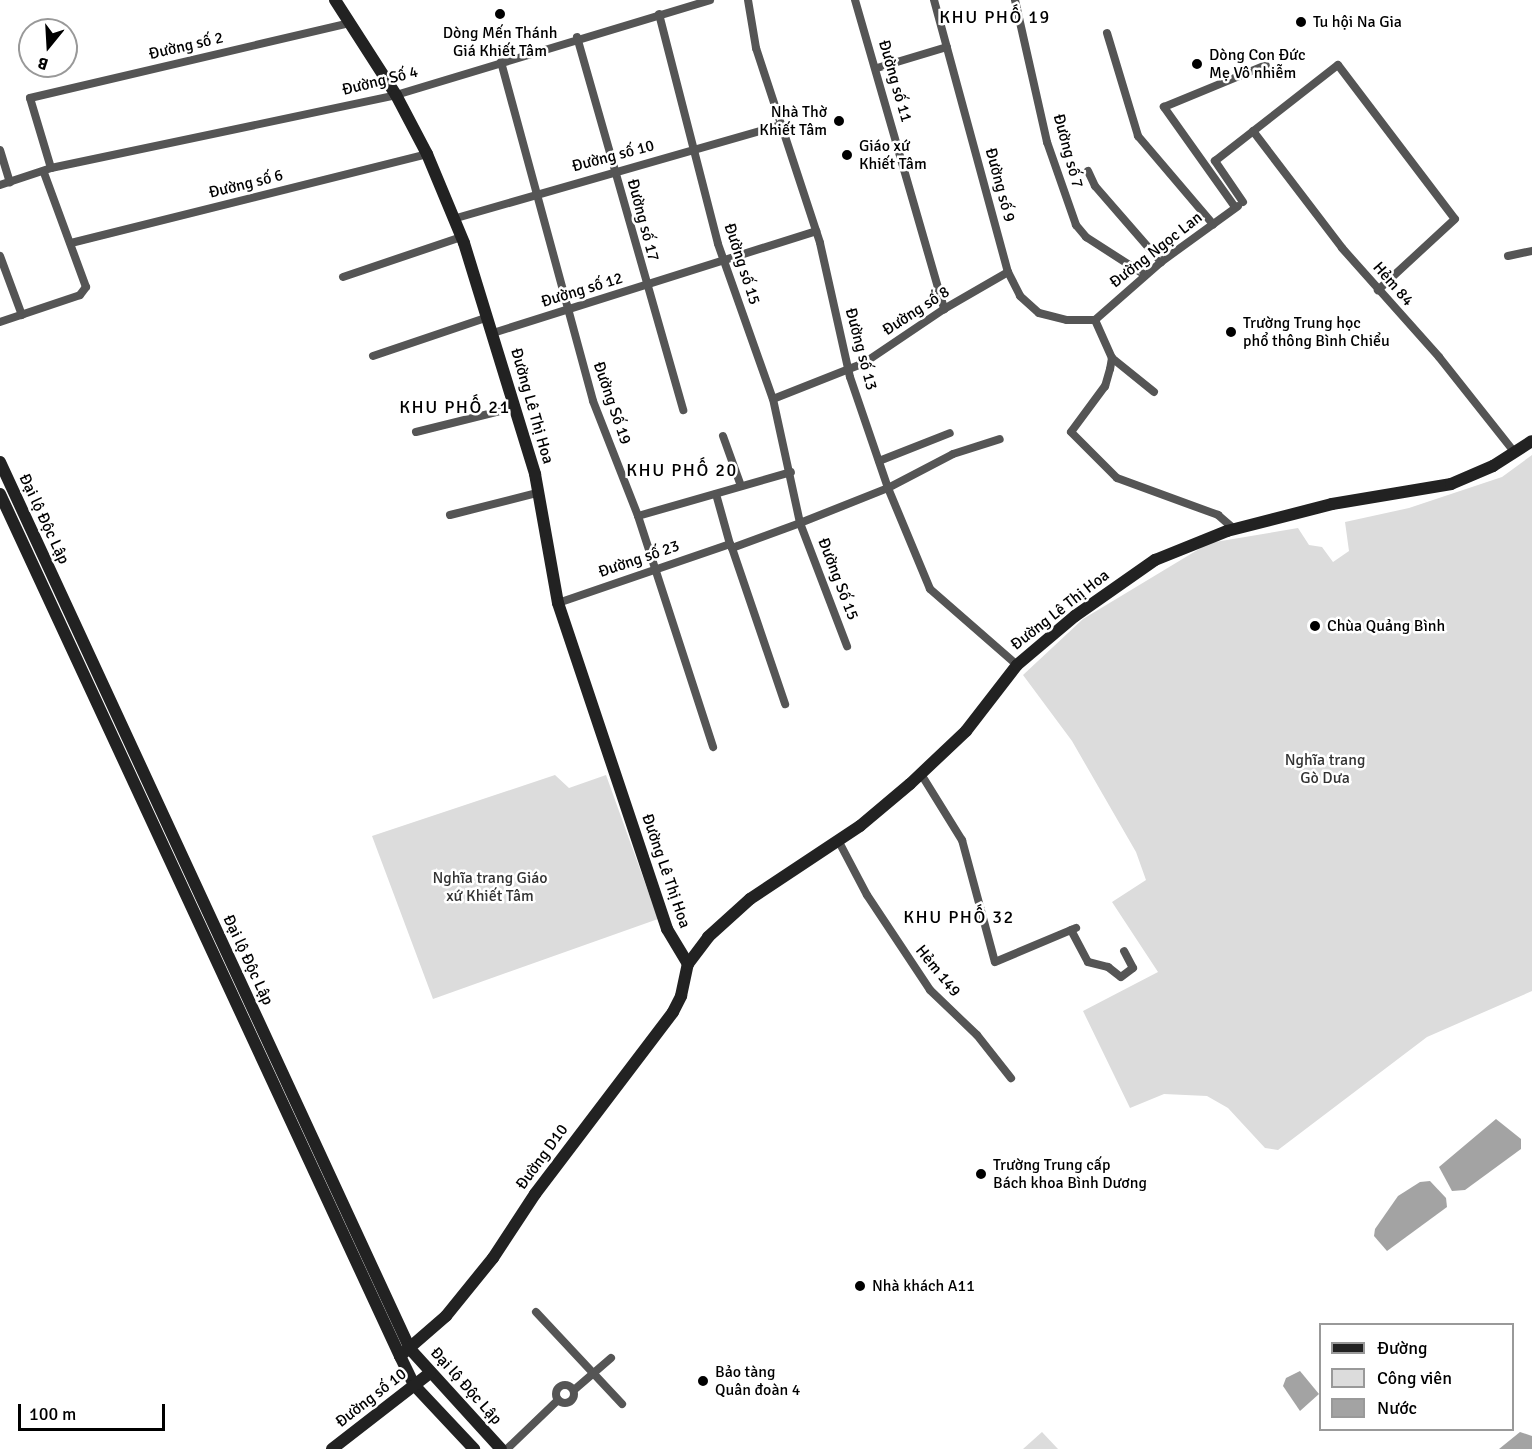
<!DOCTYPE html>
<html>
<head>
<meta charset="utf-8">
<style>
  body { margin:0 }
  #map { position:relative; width:1532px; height:1449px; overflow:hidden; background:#fff; font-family:Signika,sans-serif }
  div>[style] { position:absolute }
  .green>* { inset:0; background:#dcdcdc }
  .water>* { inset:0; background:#a3a3a3 }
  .street>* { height:8px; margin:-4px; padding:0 4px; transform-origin:4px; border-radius:4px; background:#555 }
  .street>.ring { margin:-4px; padding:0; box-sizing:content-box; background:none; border:8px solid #555; border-radius:50% }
  .secondary>* { height:12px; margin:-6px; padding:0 6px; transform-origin:6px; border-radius:6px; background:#222 }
  .dots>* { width:16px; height:16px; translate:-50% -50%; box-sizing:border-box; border:3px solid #fff; border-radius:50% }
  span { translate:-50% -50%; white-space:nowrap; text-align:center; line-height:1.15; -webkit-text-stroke:5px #fff; paint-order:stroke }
  .poi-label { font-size:16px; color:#000 }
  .left { translate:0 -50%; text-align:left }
  .right { translate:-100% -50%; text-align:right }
  .street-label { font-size:16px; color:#000 }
  .park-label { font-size:16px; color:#333 }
  .neighbourhood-label { font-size:18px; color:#000; letter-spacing:1.5px }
  .legend { position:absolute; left:1319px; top:1323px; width:195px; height:108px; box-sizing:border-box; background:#fff; border:2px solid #999; margin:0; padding:8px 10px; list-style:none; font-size:18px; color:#000 }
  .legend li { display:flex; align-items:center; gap:12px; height:30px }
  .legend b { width:30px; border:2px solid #999 }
  .north { position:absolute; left:18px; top:18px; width:60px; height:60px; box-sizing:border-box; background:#fff; border:2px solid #999; border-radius:50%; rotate:198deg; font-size:16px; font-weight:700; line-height:24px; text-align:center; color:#000 }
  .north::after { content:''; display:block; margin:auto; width:21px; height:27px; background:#000; clip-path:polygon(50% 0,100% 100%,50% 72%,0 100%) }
  .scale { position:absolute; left:18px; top:1404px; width:147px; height:27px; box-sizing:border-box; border:3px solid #000; border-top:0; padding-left:8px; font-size:18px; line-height:21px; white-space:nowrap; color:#000; -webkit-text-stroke:4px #fff; paint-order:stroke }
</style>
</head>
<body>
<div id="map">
  <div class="green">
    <div style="clip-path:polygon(1532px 455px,1532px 991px,1427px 1037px,1278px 1150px,1265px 1148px,1228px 1108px,1207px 1096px,1164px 1094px,1130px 1108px,1083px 1011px,1158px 972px,1112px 902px,1146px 880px,1136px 852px,1072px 741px,1023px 675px,1083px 619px,1209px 543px,1298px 528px,1309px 545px,1322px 547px,1333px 562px,1349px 551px,1345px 522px,1409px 508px,1502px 477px)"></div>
    <div style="clip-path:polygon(555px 775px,569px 788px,606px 775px,658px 919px,433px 999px,372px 836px)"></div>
    <div style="clip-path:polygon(1042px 1432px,1058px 1449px,1023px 1449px)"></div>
  </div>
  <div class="water">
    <div style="clip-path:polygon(1496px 1119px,1521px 1139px,1521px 1149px,1465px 1190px,1452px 1191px,1439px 1167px)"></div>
    <div style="clip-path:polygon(1430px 1181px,1446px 1198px,1447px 1207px,1387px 1251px,1374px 1236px,1375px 1229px,1398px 1196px,1420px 1182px)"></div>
    <div style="clip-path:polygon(1300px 1371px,1319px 1394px,1300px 1411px,1283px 1386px,1286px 1378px)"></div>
    <div style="clip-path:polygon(1520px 1432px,1532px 1436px,1532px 1449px,1499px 1449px)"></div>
  </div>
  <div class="street">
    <div style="left:748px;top:0;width:49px;rotate:80.5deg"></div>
    <div style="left:756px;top:48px;width:205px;rotate:71.8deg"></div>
    <div style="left:820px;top:243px;width:137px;rotate:77.4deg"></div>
    <div style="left:850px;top:377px;width:117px;rotate:71.1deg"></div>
    <div style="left:888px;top:488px;width:109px;rotate:67.4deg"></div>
    <div style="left:930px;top:589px;width:116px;rotate:41.1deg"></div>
    <div style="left:855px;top:0;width:322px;rotate:73.9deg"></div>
    <div style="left:934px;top:0;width:282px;rotate:74.8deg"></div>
    <div style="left:1008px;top:272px;width:27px;rotate:63deg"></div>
    <div style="left:1020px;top:296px;width:25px;rotate:42deg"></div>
    <div style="left:1039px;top:313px;width:29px;rotate:14deg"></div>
    <div style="left:1067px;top:320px;width:28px"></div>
    <div style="left:1015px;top:0;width:146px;rotate:77.3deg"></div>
    <div style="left:1047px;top:142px;width:88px;rotate:70.7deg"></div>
    <div style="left:1076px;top:225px;width:16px;rotate:50deg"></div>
    <div style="left:1086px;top:237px;width:70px;rotate:32.8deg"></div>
    <div style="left:659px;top:14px;width:237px;rotate:75.6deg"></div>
    <div style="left:718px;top:244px;width:164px;rotate:70.5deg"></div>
    <div style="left:773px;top:399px;width:127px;rotate:77.7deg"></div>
    <div style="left:800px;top:523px;width:132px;rotate:69.1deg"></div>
    <div style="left:1107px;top:33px;width:108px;rotate:73.2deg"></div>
    <div style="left:1138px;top:136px;width:116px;rotate:49.6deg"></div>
    <div style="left:577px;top:37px;width:388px;rotate:74.1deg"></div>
    <div style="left:501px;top:62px;width:351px;rotate:74.8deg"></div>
    <div style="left:593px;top:401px;width:123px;rotate:68.6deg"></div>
    <div style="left:638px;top:516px;width:243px;rotate:72deg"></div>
    <div style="left:877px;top:68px;width:73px;rotate:-16.7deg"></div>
    <div style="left:1253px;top:131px;width:147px;rotate:52.7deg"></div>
    <div style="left:1342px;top:248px;width:146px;rotate:48.3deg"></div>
    <div style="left:1439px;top:357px;width:122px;rotate:51.6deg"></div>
    <div style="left:0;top:150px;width:34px;rotate:73deg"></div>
    <div style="left:51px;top:168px;width:73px;rotate:-106.7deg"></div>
    <div style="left:30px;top:98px;width:328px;rotate:-13.2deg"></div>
    <div style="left:1088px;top:171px;width:17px;rotate:65deg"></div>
    <div style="left:1095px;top:186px;width:101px;rotate:49deg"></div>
    <div style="left:0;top:185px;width:54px;rotate:-18.4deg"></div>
    <div style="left:51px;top:168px;width:353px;rotate:-11.9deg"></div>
    <div style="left:396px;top:95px;width:328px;rotate:-16.8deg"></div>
    <div style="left:1243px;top:202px;width:50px;rotate:-124.3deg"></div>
    <div style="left:1215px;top:161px;width:156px;rotate:-38deg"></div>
    <div style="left:1338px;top:65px;width:193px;rotate:52.8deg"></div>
    <div style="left:1455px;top:219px;width:105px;rotate:137.3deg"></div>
    <div style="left:1235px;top:207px;width:123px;rotate:-125.4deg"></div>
    <div style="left:1164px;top:107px;width:110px;rotate:-22.4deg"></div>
    <div style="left:453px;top:219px;width:341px;rotate:-16deg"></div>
    <div style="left:71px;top:243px;width:367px;rotate:-14deg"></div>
    <div style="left:0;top:256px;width:63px;rotate:69.6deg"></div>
    <div style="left:1508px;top:256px;width:25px;rotate:-12deg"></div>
    <div style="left:343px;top:277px;width:125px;rotate:-18.7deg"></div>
    <div style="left:1095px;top:320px;width:42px;rotate:65.9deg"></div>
    <div style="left:1112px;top:358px;width:11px;rotate:100deg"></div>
    <div style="left:1110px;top:369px;width:18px;rotate:106deg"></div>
    <div style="left:1105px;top:386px;width:57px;rotate:126.5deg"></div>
    <div style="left:1071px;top:432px;width:65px;rotate:45deg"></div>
    <div style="left:1117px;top:478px;width:108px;rotate:20.1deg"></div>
    <div style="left:1218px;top:515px;width:20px;rotate:41deg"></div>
    <div style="left:1095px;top:320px;width:88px;rotate:-41.3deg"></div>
    <div style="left:1161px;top:262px;width:95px;rotate:-36deg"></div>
    <div style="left:0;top:322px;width:84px;rotate:-18.6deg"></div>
    <div style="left:80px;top:295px;width:10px;rotate:-53deg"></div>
    <div style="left:86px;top:287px;width:121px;rotate:-110.2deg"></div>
    <div style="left:493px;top:333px;width:339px;rotate:-17.5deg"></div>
    <div style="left:373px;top:356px;width:121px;rotate:-18.7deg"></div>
    <div style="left:1112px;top:358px;width:54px;rotate:39deg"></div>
    <div style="left:773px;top:399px;width:98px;rotate:-21.6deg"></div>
    <div style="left:864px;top:363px;width:97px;rotate:-34deg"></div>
    <div style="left:944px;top:309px;width:74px;rotate:-30deg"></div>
    <div style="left:416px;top:432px;width:103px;rotate:-14deg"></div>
    <div style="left:723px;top:436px;width:53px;rotate:70.2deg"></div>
    <div style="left:879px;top:461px;width:76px;rotate:-21.5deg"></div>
    <div style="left:716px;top:494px;width:52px;rotate:74.4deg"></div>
    <div style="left:450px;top:515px;width:90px;rotate:-14.2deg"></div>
    <div style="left:638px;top:516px;width:159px;rotate:-16deg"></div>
    <div style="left:730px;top:544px;width:4px;rotate:63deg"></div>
    <div style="left:732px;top:548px;width:72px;rotate:-20.2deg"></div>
    <div style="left:800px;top:523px;width:95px;rotate:-21.7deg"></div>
    <div style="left:888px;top:488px;width:73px;rotate:-27.6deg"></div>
    <div style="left:953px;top:454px;width:49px;rotate:-17.7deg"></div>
    <div style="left:732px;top:548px;width:165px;rotate:71.2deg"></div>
    <div style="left:558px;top:603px;width:182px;rotate:-18.9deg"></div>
    <div style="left:921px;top:774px;width:78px;rotate:58.2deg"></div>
    <div style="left:962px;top:840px;width:126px;rotate:74.9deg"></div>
    <div style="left:995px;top:962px;width:88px;rotate:-22.8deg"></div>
    <div style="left:838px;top:840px;width:62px;rotate:62.2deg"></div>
    <div style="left:867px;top:895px;width:114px;rotate:56.4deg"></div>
    <div style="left:930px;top:990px;width:65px;rotate:43.8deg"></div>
    <div style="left:977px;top:1035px;width:55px;rotate:51.7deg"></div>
    <div style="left:1071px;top:930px;width:36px;rotate:62deg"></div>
    <div style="left:1088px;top:962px;width:21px;rotate:14deg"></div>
    <div style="left:1108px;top:967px;width:16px;rotate:38deg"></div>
    <div style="left:1121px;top:977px;width:15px;rotate:-37deg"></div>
    <div style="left:1133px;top:968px;width:19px;rotate:-118deg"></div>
    <div style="left:536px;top:1312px;width:126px;rotate:46.9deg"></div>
    <div class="ring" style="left:556px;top:1385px;width:10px;height:10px"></div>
    <div style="left:574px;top:1390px;width:49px;rotate:-40.9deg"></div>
    <div style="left:507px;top:1449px;width:71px;rotate:-43.9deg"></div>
  </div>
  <div class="secondary">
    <div style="left:335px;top:0;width:113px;rotate:57.3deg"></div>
    <div style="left:396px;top:95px;width:67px;rotate:62.3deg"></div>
    <div style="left:427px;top:154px;width:96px;rotate:67.4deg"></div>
    <div style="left:464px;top:243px;width:242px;rotate:72.9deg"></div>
    <div style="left:535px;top:474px;width:131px;rotate:79.9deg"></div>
    <div style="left:558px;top:603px;width:344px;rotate:71.5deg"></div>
    <div style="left:667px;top:929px;width:41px;rotate:59deg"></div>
    <div style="left:0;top:462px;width:977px;rotate:65.19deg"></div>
    <div style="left:410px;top:1349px;width:135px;rotate:47.7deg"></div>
    <div style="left:0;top:494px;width:950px;rotate:65.11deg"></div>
    <div style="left:400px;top:1356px;width:32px;rotate:64deg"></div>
    <div style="left:414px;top:1385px;width:88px;rotate:46.8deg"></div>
    <div style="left:400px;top:1356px;width:61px;rotate:-41deg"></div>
    <div style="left:446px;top:1316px;width:75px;rotate:-51deg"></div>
    <div style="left:493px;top:1258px;width:77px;rotate:-56.7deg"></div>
    <div style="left:535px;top:1194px;width:228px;rotate:-52.8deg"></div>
    <div style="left:673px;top:1012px;width:18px;rotate:-63deg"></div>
    <div style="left:681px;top:996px;width:33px;rotate:-78deg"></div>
    <div style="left:688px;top:964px;width:34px;rotate:-53deg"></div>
    <div style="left:708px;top:937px;width:57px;rotate:-42.1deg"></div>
    <div style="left:750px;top:899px;width:132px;rotate:-33.6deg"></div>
    <div style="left:860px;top:826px;width:65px;rotate:-40deg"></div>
    <div style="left:910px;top:784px;width:77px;rotate:-43.4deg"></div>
    <div style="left:966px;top:731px;width:83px;rotate:-52.3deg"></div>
    <div style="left:1017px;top:665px;width:76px;rotate:-40.2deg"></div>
    <div style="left:1075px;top:616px;width:98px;rotate:-35deg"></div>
    <div style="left:1155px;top:560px;width:78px;rotate:-21.9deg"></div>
    <div style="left:1227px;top:531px;width:108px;rotate:-14.4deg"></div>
    <div style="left:1332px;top:504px;width:121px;rotate:-9.5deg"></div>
    <div style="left:1451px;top:484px;width:46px;rotate:-23.2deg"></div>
    <div style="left:1493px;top:466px;width:46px;rotate:-32.7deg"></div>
    <div style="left:332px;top:1449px;width:124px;rotate:-37.8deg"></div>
  </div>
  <div class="dots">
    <div style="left:500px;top:14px;background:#000"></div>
    <div style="left:1301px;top:22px;background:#000"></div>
    <div style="left:1197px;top:64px;background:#000"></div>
    <div style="left:839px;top:121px;background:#000"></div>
    <div style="left:847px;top:155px;background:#000"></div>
    <div style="left:1231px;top:332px;background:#000"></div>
    <div style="left:1315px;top:626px;background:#000"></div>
    <div style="left:981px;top:1174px;background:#000"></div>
    <div style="left:860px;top:1286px;background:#000"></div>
    <div style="left:703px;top:1381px;background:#000"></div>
  </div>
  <div class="poi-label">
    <span class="left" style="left:1313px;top:22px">Tu hội Na Gia</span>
    <span style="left:500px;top:42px">Dòng Mến Thánh<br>Giá Khiết Tâm</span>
    <span class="left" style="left:1209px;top:64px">Dòng Con Đức<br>Mẹ Vô nhiễm</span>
    <span class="right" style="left:827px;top:121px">Nhà Thờ<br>Khiết Tâm</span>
    <span class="left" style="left:859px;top:155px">Giáo xứ<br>Khiết Tâm</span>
    <span class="left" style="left:1243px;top:332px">Trường Trung học<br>phổ thông Bình Chiểu</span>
    <span class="left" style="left:1327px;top:626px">Chùa Quảng Bình</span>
    <span class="left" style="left:993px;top:1174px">Trường Trung cấp<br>Bách khoa Bình Dương</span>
    <span class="left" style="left:872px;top:1286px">Nhà khách A11</span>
    <span class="left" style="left:715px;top:1381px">Bảo tàng<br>Quân đoàn 4</span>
  </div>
  <div class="street-label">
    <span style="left:186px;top:46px;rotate:-13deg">Đường số 2</span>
    <span style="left:380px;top:81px;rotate:-14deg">Đường Số 4</span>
    <span style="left:895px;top:81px;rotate:74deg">Đường số 11</span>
    <span style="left:1068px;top:151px;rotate:75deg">Đường số 7</span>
    <span style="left:613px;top:156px;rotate:-15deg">Đường số 10</span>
    <span style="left:246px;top:184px;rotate:-14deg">Đường số 6</span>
    <span style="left:1000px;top:185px;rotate:75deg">Đường số 9</span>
    <span style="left:643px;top:220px;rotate:75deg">Đường số 17</span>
    <span style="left:1156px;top:250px;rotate:-38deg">Đường Ngọc Lan</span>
    <span style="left:742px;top:264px;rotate:72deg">Đường số 15</span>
    <span style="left:1393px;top:284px;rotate:49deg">Hẻm 84</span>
    <span style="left:582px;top:290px;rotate:-17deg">Đường số 12</span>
    <span style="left:916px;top:311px;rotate:-33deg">Đường số 8</span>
    <span style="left:861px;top:349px;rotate:75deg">Đường số 13</span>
    <span style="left:612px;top:403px;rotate:71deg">Đường Số 19</span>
    <span style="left:532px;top:406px;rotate:74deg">Đường Lê Thị Hoa</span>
    <span style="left:44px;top:519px;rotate:65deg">Đại lộ Độc Lập</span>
    <span style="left:639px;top:559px;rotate:-19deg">Đường số 23</span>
    <span style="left:838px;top:579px;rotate:69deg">Đường Số 15</span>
    <span style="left:1060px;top:610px;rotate:-38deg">Đường Lê Thị Hoa</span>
    <span style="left:666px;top:871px;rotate:71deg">Đường Lê Thị Hoa</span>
    <span style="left:248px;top:960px;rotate:65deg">Đại lộ Độc Lập</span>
    <span style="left:938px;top:971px;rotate:51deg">Hẻm 149</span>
    <span style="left:542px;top:1157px;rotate:-54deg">Đường D10</span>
    <span style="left:466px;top:1386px;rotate:48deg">Đại lộ Độc Lập</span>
    <span style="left:371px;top:1398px;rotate:-38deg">Đường số 10</span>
  </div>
  <div class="park-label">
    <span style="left:1325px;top:769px">Nghĩa trang<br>Gò Dưa</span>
    <span style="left:490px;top:887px">Nghĩa trang Giáo<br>xứ Khiết Tâm</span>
  </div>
  <div class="neighbourhood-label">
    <span style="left:995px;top:17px">KHU PHỐ 19</span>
    <span style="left:455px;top:407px">KHU PHỐ 21</span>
    <span style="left:682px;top:470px">KHU PHỐ 20</span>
    <span style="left:959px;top:917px">KHU PHỐ 32</span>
  </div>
  <ul class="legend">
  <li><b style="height:8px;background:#222"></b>Đường</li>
  <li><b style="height:16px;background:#dcdcdc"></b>Công viên</li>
  <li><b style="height:16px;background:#a3a3a3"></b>Nước</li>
  </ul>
  <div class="north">B</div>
  <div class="scale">100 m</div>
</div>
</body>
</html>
